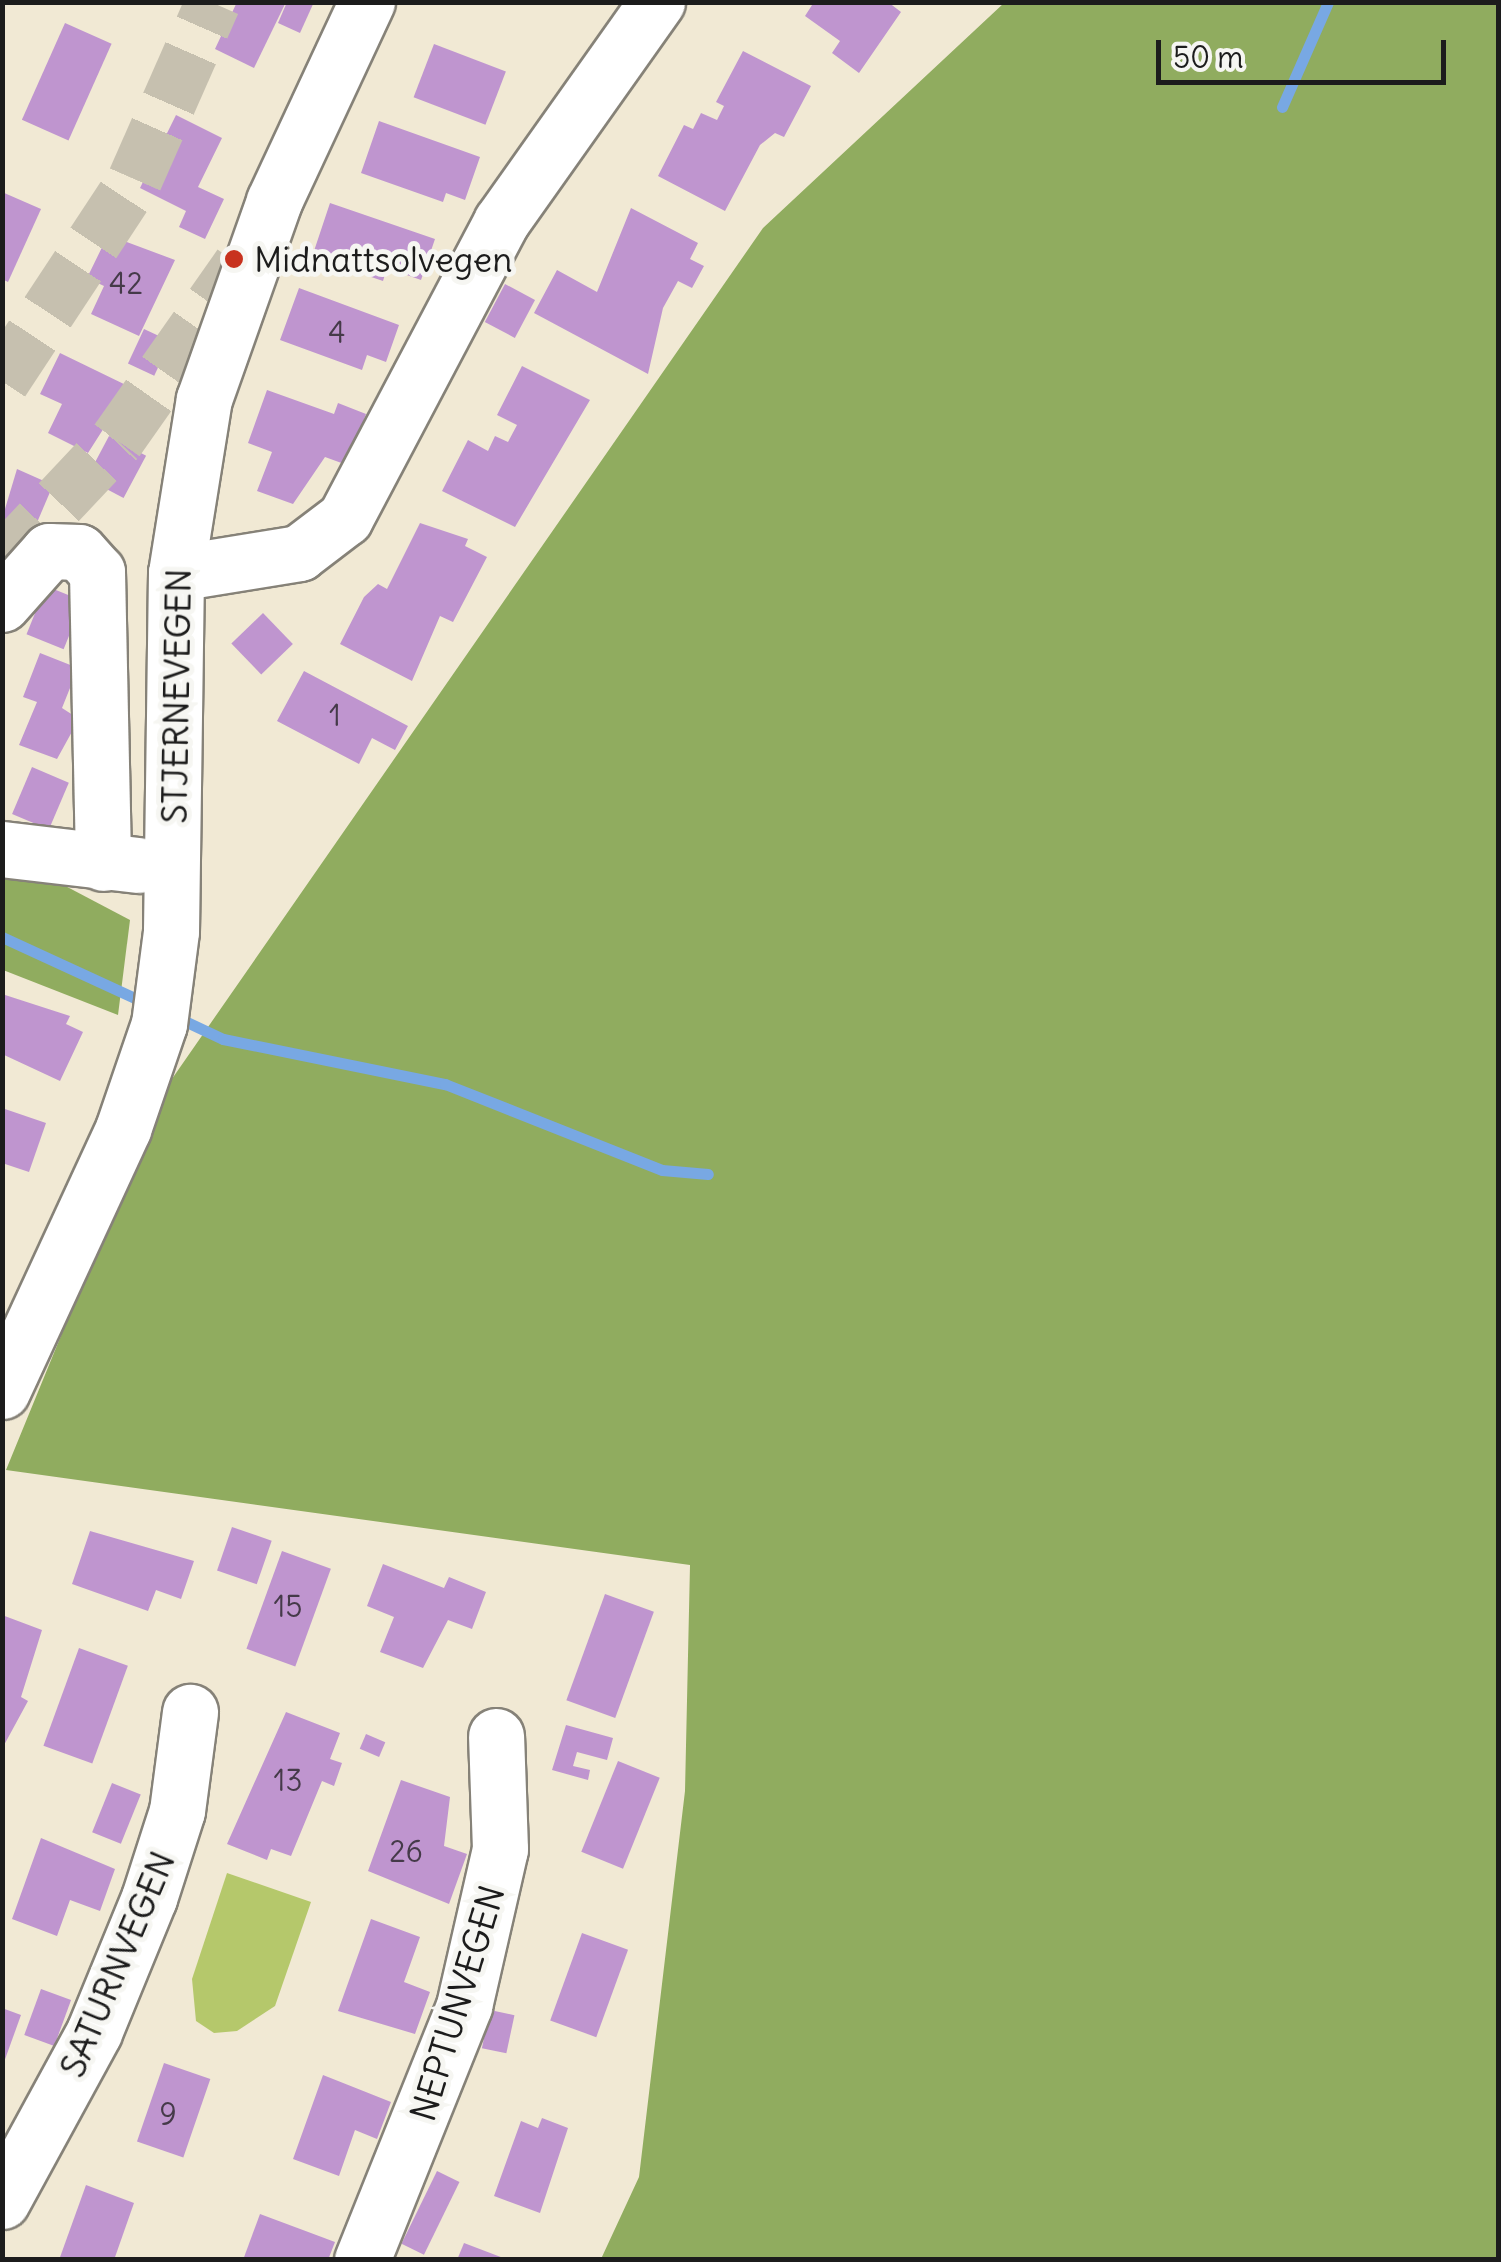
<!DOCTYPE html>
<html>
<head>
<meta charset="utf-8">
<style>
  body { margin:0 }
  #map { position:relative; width:1501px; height:2262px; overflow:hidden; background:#f1e9d4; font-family:Delius,sans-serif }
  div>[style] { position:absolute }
  .green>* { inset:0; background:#b5c86b }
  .forest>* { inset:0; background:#90ac5f }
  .stream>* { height:11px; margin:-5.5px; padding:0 5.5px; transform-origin:5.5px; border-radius:5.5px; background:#78a8e3 }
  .building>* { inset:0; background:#bf95cf; transform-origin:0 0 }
  .highway-tunnel>* { height:55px; margin-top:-27.5px; transform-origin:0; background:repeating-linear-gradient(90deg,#c6c0af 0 55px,transparent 0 83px) }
  .roads { filter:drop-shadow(2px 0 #868278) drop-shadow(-2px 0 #868278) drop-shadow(0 2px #868278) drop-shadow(0 -2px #868278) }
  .minor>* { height:55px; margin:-27.5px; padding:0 27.5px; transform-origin:27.5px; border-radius:27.5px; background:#fff }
  .dots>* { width:28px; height:28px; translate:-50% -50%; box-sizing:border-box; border:5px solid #f6f6f2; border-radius:50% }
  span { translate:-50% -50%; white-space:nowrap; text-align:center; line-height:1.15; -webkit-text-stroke:10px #f6f6f2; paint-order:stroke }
  .number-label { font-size:30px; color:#453a49 }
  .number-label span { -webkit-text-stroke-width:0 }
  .poi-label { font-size:35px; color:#1c1c1c }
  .left { translate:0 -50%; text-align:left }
  .street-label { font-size:35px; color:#1c1c1c }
  .frame { position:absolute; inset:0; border:5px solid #1c1c1c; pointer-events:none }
  .scale { position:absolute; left:1156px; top:40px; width:290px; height:45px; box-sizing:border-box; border:5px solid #1c1c1c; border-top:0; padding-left:12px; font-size:30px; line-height:35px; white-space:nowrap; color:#1c1c1c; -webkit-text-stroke:8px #f6f6f2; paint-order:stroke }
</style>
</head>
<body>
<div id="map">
  <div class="green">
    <div style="clip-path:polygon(227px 1873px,311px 1902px,275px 2006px,237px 2031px,214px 2033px,196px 2021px,192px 1979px)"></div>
  </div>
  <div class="forest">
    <div style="clip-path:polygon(1004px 3px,1498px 3px,1498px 2259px,601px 2259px,639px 2177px,685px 1791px,690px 1565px,6px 1470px,158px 1099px,763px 228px)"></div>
    <div style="clip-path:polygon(2px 866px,35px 870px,130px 920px,118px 1015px,3px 970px)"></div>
  </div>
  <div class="stream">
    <div style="left:1282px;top:107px;width:115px;rotate:-66.3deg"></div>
    <div style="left:2px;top:937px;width:161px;rotate:24.7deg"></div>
    <div style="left:174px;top:1016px;width:54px;rotate:25.1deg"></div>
    <div style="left:223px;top:1039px;width:227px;rotate:11.5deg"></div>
    <div style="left:445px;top:1084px;width:233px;rotate:21.6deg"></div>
    <div style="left:662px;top:1170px;width:46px;rotate:5deg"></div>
  </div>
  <div class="building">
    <div style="clip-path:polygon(237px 2px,285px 4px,254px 68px,215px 49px)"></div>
    <div style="clip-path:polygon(287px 2px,314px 2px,300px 33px,278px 23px)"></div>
    <div style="clip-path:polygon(814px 2px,888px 2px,901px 12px,859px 73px,832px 53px,840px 41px,805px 16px)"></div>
    <div style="left:65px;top:23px;width:51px;height:106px;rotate:24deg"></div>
    <div style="left:434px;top:44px;width:77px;height:57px;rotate:21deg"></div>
    <div style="clip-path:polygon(743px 51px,811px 86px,784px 137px,775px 133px,760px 145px,725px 211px,658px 176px,684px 125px,693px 129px,701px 113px,717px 120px,724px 106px,716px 102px)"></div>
    <div style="clip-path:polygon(176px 115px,222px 138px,198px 187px,224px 199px,205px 239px,179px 227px,186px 211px,140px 188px)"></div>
    <div style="clip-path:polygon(379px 121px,480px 157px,465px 200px,446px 193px,443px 202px,361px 173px)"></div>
    <div style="clip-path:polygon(2px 192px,41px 209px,8px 282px,2px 279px)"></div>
    <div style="clip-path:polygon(330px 203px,435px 239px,421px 280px,387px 268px,383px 281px,312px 257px)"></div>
    <div style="clip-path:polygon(631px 208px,698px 243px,690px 259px,704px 266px,692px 288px,678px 281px,663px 308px,648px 374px,534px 313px,557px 270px,597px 292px)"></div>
    <div style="clip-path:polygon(108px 235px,175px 260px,139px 336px,91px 314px,104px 286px,87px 278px)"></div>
    <div style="left:505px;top:284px;width:34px;height:43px;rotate:28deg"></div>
    <div style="clip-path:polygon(299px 288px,399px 325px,386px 362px,367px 355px,362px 370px,280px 340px)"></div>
    <div style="left:144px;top:329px;width:29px;height:38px;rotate:25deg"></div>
    <div style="clip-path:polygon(60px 353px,130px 387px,88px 453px,48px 433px,62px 404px,40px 394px)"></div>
    <div style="clip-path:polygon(522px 366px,590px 400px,515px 527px,442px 491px,468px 440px,488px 451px,495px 436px,508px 442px,517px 425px,497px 415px)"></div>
    <div style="clip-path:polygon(267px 390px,334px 414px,338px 403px,366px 414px,347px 465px,325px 457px,293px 504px,257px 491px,272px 452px,248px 443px)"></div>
    <div style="left:109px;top:436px;width:42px;height:48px;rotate:28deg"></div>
    <div style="clip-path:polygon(17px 469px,53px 485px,33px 532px,2px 519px)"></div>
    <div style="clip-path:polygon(420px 523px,468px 539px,465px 546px,487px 557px,453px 622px,440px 616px,412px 681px,340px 644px,364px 597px,378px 584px,387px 589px)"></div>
    <div style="clip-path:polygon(2px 534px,15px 547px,7px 566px,2px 564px)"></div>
    <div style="left:46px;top:586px;width:40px;height:52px;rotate:22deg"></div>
    <div style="left:263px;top:613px;width:43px;height:44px;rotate:46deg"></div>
    <div style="clip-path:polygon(40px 653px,78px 668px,62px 708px,79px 719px,57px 759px,19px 745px,37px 702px,23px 697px)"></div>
    <div style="clip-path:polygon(304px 671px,408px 726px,395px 750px,372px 738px,359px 764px,277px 721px)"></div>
    <div style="left:32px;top:767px;width:40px;height:51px;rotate:23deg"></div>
    <div style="clip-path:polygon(2px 994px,70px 1016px,66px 1024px,83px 1032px,60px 1081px,2px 1054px)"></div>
    <div style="clip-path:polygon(2px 1108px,46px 1123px,29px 1172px,2px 1163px)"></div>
    <div style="left:232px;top:1527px;width:42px;height:46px;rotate:19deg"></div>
    <div style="clip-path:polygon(90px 1531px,194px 1561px,181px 1599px,156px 1590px,148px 1611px,72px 1584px)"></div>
    <div style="left:282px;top:1551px;width:52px;height:104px;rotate:20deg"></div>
    <div style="clip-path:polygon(383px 1564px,444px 1588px,449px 1577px,486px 1592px,472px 1629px,448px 1620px,423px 1668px,380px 1652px,394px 1617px,367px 1606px)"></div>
    <div style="left:605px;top:1594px;width:52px;height:113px;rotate:20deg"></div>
    <div style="clip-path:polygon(2px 1615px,42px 1630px,21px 1697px,28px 1701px,3px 1747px)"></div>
    <div style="left:79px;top:1648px;width:52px;height:104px;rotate:20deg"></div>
    <div style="clip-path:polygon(286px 1712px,340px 1733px,330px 1759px,342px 1763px,334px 1786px,322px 1781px,291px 1856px,271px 1849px,267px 1860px,227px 1844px)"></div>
    <div style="clip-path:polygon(566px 1725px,613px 1738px,607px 1760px,577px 1752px,573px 1766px,590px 1770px,588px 1780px,552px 1770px)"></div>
    <div style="left:366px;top:1734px;width:21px;height:16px;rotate:23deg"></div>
    <div style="left:618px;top:1761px;width:45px;height:98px;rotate:22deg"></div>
    <div style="clip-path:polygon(401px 1780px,450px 1797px,444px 1846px,467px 1854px,449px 1904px,368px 1871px)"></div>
    <div style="left:112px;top:1783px;width:31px;height:53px;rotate:22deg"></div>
    <div style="clip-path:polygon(41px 1838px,115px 1869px,100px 1911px,70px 1900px,57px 1936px,12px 1919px)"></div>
    <div style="clip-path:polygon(371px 1919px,420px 1937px,404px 1982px,430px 1992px,415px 2034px,338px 2011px)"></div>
    <div style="left:582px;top:1933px;width:49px;height:93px;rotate:20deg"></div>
    <div style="left:41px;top:1989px;width:32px;height:49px;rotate:20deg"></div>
    <div style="clip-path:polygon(2px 2008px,21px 2015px,3px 2065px,2px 2065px)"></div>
    <div style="left:490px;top:2010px;width:25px;height:39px;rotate:12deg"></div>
    <div style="left:164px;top:2063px;width:49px;height:83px;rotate:19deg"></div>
    <div style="clip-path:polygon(323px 2075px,391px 2102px,377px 2139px,355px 2130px,339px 2176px,293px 2159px)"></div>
    <div style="clip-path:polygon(542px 2118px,568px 2128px,540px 2213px,494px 2196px,521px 2121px,538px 2128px)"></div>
    <div style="left:437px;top:2171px;width:25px;height:81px;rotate:26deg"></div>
    <div style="clip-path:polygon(86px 2185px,134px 2203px,114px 2260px,59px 2260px)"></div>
    <div style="clip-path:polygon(260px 2214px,335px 2242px,328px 2260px,243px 2260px)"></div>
    <div style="clip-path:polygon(464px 2243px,506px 2259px,506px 2260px,457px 2260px)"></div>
  </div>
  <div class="highway-tunnel">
    <div style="left:2px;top:381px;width:242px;rotate:-56.6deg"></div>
    <div style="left:135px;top:179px;width:193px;rotate:-66.2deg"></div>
    <div style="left:2px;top:562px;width:168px;rotate:-46.7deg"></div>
    <div style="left:117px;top:440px;width:214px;rotate:-54.9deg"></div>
  </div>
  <div class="roads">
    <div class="minor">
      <div style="left:176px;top:573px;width:125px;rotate:-9.2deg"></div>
      <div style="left:299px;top:553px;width:58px;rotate:-37.3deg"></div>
      <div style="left:345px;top:518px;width:335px;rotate:-62.2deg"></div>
      <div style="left:501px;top:222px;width:270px;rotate:-54.7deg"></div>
      <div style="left:2px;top:604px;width:71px;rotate:-48.4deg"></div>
      <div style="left:49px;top:551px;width:30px;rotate:2deg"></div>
      <div style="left:79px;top:552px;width:27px;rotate:48deg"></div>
      <div style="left:97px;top:572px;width:291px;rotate:88.8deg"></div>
      <div style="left:2px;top:849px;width:137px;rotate:6.7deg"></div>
      <div style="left:2px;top:1391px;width:289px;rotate:-65.2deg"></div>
      <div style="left:123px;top:1129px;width:111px;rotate:-71.1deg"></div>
      <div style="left:159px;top:1024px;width:94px;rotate:-82.6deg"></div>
      <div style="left:171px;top:931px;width:358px;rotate:-89.2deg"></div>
      <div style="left:176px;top:573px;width:176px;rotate:-80.9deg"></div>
      <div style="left:204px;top:399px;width:210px;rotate:-70.5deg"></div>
      <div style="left:274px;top:201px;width:220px;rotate:-65deg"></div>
      <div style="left:2px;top:2201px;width:192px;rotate:-61.4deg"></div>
      <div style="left:94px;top:2032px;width:145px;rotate:-67.7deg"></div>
      <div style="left:149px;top:1898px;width:91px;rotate:-72.2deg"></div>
      <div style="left:177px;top:1811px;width:100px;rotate:-82.5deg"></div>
      <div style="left:362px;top:2260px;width:274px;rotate:-68.1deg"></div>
      <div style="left:464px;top:2006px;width:161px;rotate:-77.1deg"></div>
      <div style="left:500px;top:1849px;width:113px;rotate:-92deg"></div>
    </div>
  </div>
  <div class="dots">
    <div style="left:234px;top:259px;background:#c8321e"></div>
  </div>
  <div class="number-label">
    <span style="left:126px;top:283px">42</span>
    <span style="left:337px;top:332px">4</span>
    <span style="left:335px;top:715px">1</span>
    <span style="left:288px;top:1606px">15</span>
    <span style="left:288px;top:1780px">13</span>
    <span style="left:406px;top:1851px">26</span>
    <span style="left:168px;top:2114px">9</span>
  </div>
  <div class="poi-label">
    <span class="left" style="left:254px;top:259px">Midnattsolvegen</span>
  </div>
  <div class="street-label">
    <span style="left:176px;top:696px;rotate:-89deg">STJERNEVEGEN</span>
    <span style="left:117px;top:1964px;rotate:-67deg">SATURNVEGEN</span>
    <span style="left:457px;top:2003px;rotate:-73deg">NEPTUNVEGEN</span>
  </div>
  <div class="frame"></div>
  <div class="scale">50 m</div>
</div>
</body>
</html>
